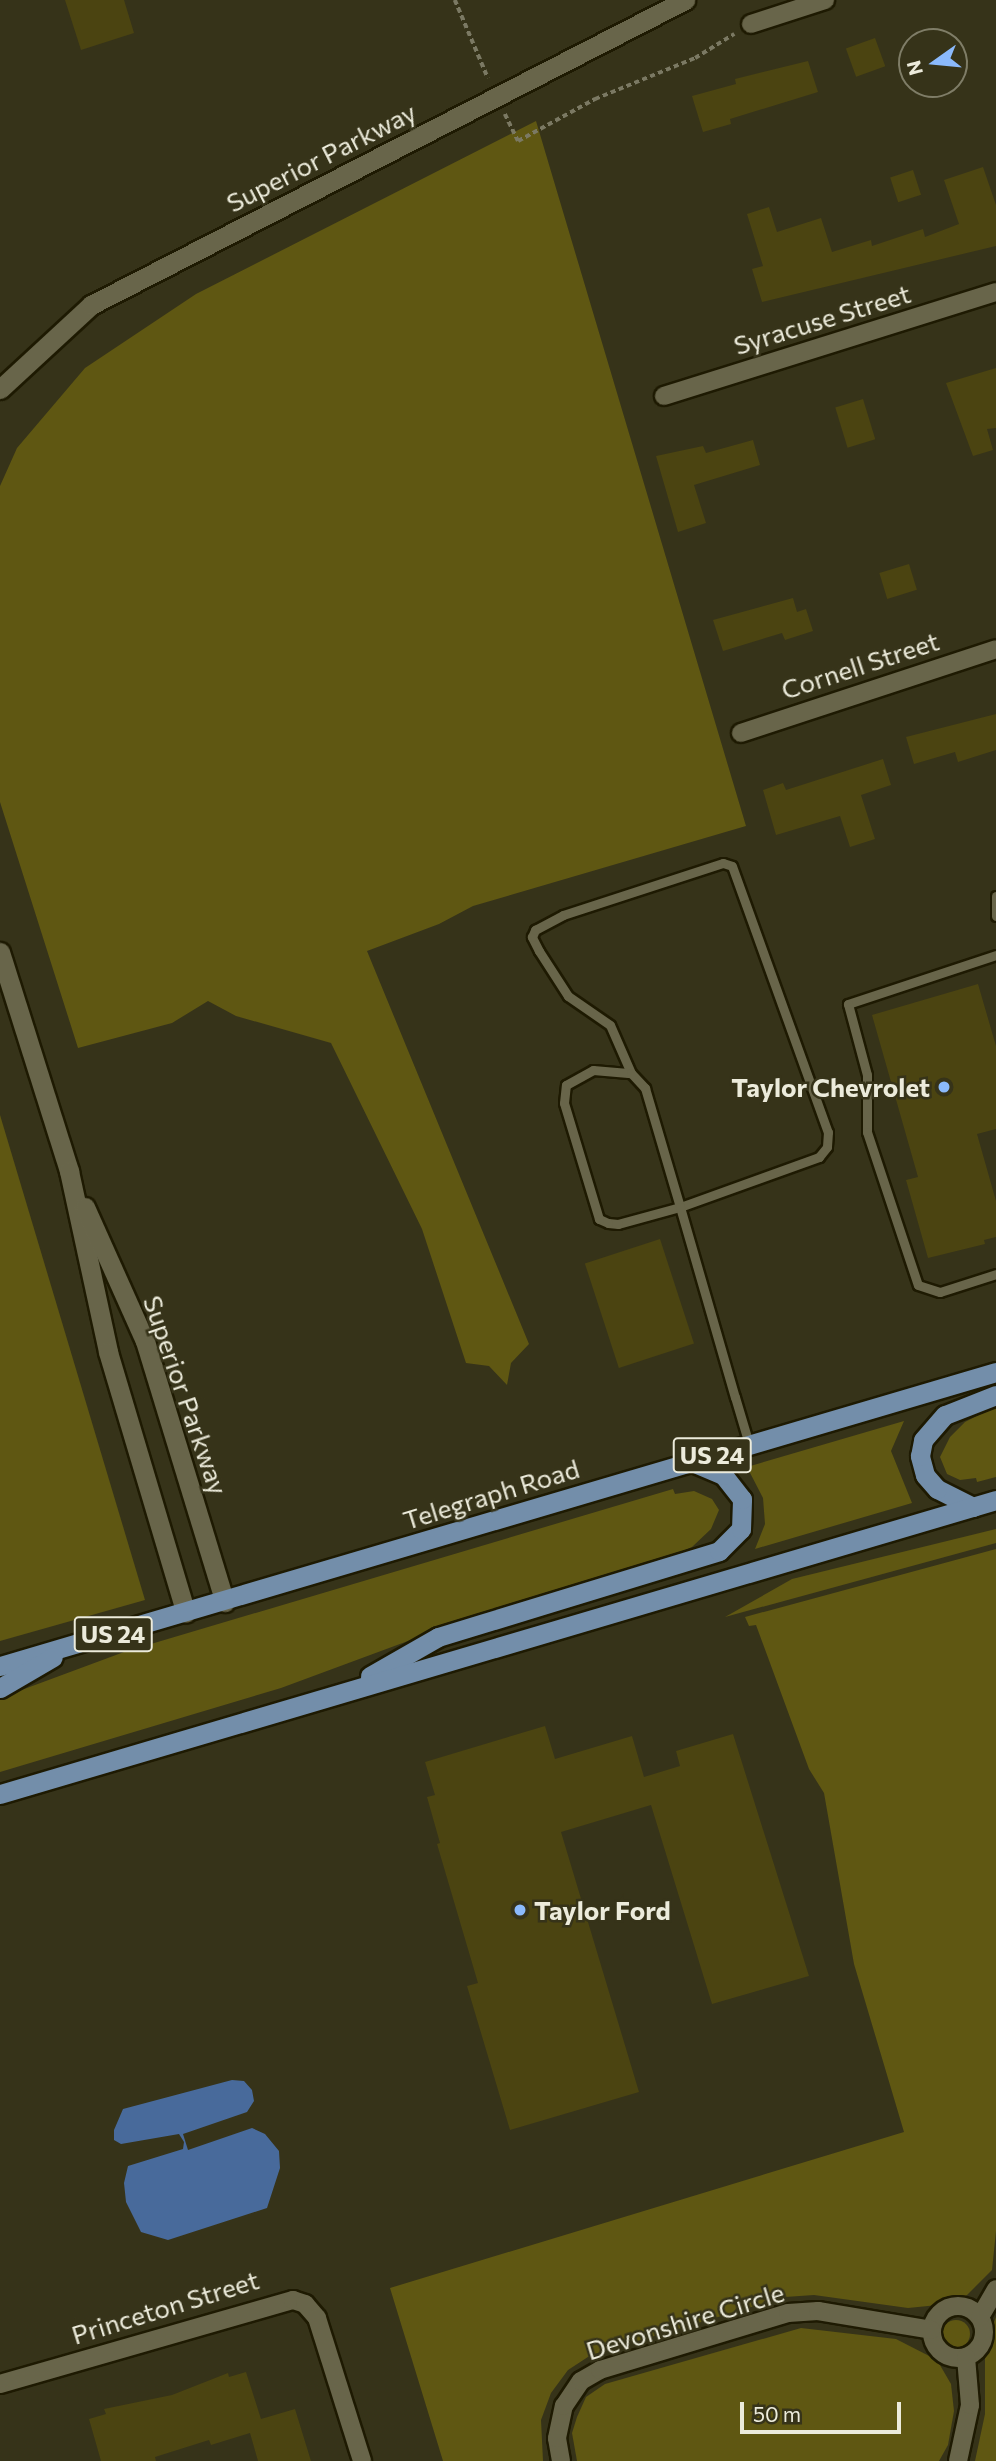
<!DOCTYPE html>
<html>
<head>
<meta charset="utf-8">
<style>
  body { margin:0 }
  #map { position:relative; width:996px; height:2461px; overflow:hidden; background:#363319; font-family:Commissioner,sans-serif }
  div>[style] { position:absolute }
  .green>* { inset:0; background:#5f5712 }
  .round { border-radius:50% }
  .water>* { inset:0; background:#486a9b }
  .building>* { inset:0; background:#4b4411; transform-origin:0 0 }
  .path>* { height:3.5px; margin-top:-1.75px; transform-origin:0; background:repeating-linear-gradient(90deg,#7b7963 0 5px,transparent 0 8.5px) }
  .roads { filter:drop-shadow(2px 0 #1e1a02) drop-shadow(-2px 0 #1e1a02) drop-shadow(0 2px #1e1a02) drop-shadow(0 -2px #1e1a02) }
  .service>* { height:9px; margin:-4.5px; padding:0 4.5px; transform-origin:4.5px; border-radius:4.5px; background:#68654a }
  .minor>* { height:18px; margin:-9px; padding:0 9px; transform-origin:9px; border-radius:9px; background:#68654a }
  .minor>.ring { margin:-9px; padding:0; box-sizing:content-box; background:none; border:18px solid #68654a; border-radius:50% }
  .secondary>* { height:19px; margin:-9.5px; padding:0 9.5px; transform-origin:9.5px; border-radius:9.5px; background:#68654a }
  .primary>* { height:19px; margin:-9.5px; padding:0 9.5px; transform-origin:9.5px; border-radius:9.5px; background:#738eaa }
  .dots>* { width:19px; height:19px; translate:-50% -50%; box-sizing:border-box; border:4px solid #363319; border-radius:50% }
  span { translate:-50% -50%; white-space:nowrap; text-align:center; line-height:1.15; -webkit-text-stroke:5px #363319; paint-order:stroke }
  .shield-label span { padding:2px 5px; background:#363319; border:2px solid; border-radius:5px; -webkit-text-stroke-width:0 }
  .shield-label { font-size:24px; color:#ecebdb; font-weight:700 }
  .street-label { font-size:26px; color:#ecebdb }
  .poi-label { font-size:26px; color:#ecebdb; font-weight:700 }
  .right { translate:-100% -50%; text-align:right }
  .left { translate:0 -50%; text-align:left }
  .north { position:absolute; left:898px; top:28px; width:70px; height:70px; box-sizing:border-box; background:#363319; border:2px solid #7f7d67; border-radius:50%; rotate:255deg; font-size:19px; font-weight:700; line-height:28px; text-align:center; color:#ecebdb }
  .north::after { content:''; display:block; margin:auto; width:24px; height:32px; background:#8bbafc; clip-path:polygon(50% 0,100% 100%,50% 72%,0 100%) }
  .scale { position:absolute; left:740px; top:2402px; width:161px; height:32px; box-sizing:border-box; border:4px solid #ecebdb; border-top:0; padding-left:9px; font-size:21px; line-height:24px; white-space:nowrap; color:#ecebdb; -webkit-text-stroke:5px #363319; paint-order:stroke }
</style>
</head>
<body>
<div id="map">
  <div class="green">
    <div style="clip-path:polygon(536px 121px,746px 826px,473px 906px,439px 924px,367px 951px,529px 1344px,511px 1363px,507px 1385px,489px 1366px,466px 1363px,422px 1229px,331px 1043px,236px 1016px,208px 1001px,172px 1023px,78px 1048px,0 802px,0 486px,17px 448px,85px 368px,196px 294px)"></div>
    <div style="clip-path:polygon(0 1115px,145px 1600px,0 1641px)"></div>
    <div style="clip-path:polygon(996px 1406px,996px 1477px,977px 1482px,976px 1478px,960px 1480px,947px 1474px,940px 1457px,950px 1437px,965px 1422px)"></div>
    <div style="clip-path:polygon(904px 1421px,891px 1451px,912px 1503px,755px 1549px,765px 1524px,763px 1498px,747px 1467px)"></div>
    <div style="clip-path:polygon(673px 1489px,675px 1494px,694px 1491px,712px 1499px,719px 1510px,711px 1529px,692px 1547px,669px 1557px,671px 1561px,408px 1641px,281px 1688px,0 1772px,0 1698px,124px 1652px)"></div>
    <div style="clip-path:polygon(996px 1529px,996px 1543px,725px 1617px,792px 1579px)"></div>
    <div style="clip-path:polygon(996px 1549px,996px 2231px,992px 2270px,967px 2295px,948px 2304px,908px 2308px,814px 2295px,785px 2297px,591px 2355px,568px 2370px,551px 2393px,541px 2420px,543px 2461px,443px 2461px,390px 2288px,904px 2132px,854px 1964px,824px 1793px,809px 1769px,756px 1625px,749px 1626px,745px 1617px)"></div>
    <div style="clip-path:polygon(996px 2317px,996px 2461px,975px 2461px,985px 2414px,985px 2347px)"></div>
    <div class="round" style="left:942px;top:2320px;width:28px;height:28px"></div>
    <div style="clip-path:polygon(801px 2328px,896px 2339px,937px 2360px,951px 2384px,954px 2411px,948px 2445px,939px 2461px,577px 2461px,572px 2433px,577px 2417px,586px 2397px,605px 2384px)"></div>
  </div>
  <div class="water">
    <div style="clip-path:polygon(232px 2080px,244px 2081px,252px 2090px,254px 2101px,247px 2112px,183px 2134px,188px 2150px,252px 2128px,265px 2134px,279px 2151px,280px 2168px,267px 2208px,168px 2240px,141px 2232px,126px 2202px,124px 2183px,128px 2166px,183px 2149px,184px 2142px,179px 2134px,121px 2144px,114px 2140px,114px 2130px,123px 2109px)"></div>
  </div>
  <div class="building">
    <div style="clip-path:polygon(65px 0,124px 0,134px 33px,81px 50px)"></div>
    <div style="left:875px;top:38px;width:30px;height:31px;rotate:70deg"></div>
    <div style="clip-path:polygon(808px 61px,818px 92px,730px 119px,731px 124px,703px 132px,692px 96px,736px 84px,735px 79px)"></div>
    <div style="clip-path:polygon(983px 167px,996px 205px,996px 246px,762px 302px,752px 269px,763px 266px,747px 214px,769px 207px,777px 232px,821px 218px,832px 252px,871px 240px,872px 246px,923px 229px,925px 237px,959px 224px,944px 180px)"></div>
    <div style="left:913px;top:170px;width:26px;height:24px;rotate:72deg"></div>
    <div style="clip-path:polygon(996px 368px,996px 428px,987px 429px,993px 450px,973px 456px,946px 383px)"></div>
    <div style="left:863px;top:399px;width:42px;height:29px;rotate:73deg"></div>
    <div style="clip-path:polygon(753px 440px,760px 465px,694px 485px,706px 523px,678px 532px,656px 456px,703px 446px,706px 453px)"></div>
    <div style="left:909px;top:564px;width:27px;height:31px;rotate:73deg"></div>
    <div style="clip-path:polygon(793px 598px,797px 612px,806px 609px,813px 631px,785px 640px,782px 633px,723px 651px,713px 620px)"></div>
    <div style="clip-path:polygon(996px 714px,996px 750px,958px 762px,955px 752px,914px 764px,906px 737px)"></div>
    <div style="clip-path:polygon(883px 759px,891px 785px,861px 795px,875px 839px,850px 847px,840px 816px,776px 835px,763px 790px,783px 783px,786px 790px)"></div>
    <div style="clip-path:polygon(978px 984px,996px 1046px,996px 1129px,977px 1134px,996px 1201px,996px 1237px,984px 1240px,985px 1244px,928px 1258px,906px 1180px,918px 1177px,872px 1015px)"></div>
    <div style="left:660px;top:1239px;width:110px;height:79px;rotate:72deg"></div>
    <div style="clip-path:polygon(545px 1726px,555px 1759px,632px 1736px,644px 1777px,680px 1766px,676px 1751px,733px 1734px,809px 1976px,712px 2004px,651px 1805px,561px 1832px,639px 2092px,510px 2130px,467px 1986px,478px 1983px,437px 1844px,440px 1843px,427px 1797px,435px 1795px,425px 1762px)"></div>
    <div style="clip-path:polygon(246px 2372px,261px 2419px,295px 2409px,311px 2461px,258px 2461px,250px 2433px,211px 2445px,209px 2440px,155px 2457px,156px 2461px,101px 2461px,89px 2419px,106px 2414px,104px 2409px,172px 2395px,228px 2373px,229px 2377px)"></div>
  </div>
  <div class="path">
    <div style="left:455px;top:0;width:85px;rotate:67.1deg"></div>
    <div style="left:505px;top:114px;width:30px;rotate:64deg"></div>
    <div style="left:518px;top:141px;width:88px;rotate:-28.6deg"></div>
    <div style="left:595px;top:99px;width:108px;rotate:-22.3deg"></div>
    <div style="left:695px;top:58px;width:46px;rotate:-31.6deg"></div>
  </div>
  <div class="roads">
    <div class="service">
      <div style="left:996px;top:896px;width:20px;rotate:90deg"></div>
      <div style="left:996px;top:955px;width:156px;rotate:161.7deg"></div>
      <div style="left:848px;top:1004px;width:73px;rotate:75deg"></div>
      <div style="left:867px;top:1075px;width:57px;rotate:90deg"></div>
      <div style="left:867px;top:1132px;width:161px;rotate:71.6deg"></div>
      <div style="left:918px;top:1285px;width:23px;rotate:18deg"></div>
      <div style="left:940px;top:1292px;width:59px;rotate:-17.8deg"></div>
      <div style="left:631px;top:1073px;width:52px;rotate:-113.6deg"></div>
      <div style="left:610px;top:1025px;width:51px;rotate:-145.4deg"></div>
      <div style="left:568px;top:996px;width:54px;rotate:-122.8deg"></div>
      <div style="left:539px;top:951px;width:16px;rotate:-117deg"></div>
      <div style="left:532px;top:937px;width:8px;rotate:-67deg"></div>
      <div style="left:535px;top:930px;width:32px;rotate:-28deg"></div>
      <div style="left:563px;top:915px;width:168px;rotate:-18deg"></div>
      <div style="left:723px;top:863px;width:9px;rotate:18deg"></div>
      <div style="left:732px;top:866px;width:283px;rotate:70.2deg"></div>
      <div style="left:828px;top:1132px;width:15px;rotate:94deg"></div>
      <div style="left:827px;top:1147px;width:13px;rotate:129deg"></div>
      <div style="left:819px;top:1157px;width:148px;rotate:160.2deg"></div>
      <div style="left:680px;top:1207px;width:64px;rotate:164.7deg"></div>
      <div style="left:618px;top:1224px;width:10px;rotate:-174deg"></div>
      <div style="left:608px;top:1223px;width:10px;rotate:-156deg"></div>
      <div style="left:599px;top:1219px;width:121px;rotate:-106.8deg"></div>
      <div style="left:564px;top:1103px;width:18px;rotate:-84deg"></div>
      <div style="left:566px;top:1085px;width:31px;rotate:-29deg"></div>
      <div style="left:593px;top:1070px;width:38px;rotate:5deg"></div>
      <div style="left:631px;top:1073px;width:21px;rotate:47deg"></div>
      <div style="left:645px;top:1088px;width:124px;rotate:73.6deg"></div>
      <div style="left:680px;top:1207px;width:198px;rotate:73.9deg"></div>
      <div style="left:735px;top:1397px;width:49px;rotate:73.4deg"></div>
    </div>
    <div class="minor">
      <div style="left:751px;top:24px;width:78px;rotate:-18deg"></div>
      <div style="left:664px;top:396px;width:348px;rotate:-17.4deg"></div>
      <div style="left:741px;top:733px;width:268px;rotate:-18.2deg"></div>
      <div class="ring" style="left:932px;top:2306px;width:34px;height:34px"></div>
      <div style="left:980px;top:2317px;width:32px;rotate:-60deg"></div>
      <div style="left:0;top:2384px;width:305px;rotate:-16deg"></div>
      <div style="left:293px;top:2300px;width:13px;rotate:18deg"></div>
      <div style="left:305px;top:2304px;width:18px;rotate:49deg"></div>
      <div style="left:317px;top:2318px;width:150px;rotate:72.5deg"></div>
      <div style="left:561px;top:2461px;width:23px;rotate:-100deg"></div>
      <div style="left:557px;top:2438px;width:33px;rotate:-78deg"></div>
      <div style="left:564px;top:2406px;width:30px;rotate:-56deg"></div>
      <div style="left:581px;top:2381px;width:22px;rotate:-30deg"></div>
      <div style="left:600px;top:2370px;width:196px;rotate:-16.9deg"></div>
      <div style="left:788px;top:2313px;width:30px;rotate:-4deg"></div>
      <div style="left:818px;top:2311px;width:115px;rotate:9.5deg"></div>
      <div style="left:958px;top:2461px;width:57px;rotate:-77.9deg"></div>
      <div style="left:970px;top:2405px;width:48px;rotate:-94.8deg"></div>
    </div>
    <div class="secondary">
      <div style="left:0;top:389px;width:124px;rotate:-42.7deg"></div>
      <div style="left:91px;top:305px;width:668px;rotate:-27.18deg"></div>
      <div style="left:0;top:952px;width:230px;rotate:72.5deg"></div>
      <div style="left:69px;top:1171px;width:185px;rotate:77.8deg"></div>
      <div style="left:108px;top:1352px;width:272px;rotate:73.4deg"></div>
      <div style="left:85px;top:1207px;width:147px;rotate:65.9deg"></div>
      <div style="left:145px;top:1341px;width:273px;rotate:73deg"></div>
    </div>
    <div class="primary">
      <div style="left:973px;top:1507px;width:40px;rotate:-153.4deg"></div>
      <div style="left:937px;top:1489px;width:18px;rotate:-131deg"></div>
      <div style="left:925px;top:1475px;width:20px;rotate:-105deg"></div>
      <div style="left:920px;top:1456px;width:16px;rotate:-79deg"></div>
      <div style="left:923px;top:1440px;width:33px;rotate:-49deg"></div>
      <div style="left:945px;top:1415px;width:55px;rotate:-21.4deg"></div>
      <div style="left:0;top:1666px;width:1038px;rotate:-16.45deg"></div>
      <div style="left:370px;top:1676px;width:78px;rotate:-29.8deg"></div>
      <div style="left:438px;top:1637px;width:294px;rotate:-17deg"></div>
      <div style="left:719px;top:1551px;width:31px;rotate:-45deg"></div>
      <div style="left:741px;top:1529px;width:30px;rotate:-88deg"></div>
      <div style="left:742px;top:1499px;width:31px;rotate:-128deg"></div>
      <div style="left:723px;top:1475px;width:36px;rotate:-157deg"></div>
      <div style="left:0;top:1688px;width:61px;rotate:-30.3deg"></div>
      <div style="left:0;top:1794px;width:1038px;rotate:-16.45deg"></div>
    </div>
  </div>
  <div class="dots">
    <div style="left:944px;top:1087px;background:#8bbafc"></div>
    <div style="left:520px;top:1910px;background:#8bbafc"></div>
  </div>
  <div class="shield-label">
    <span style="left:712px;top:1455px">US 24</span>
    <span style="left:113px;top:1634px">US 24</span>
  </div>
  <div class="street-label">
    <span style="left:321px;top:157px;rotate:-27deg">Superior Parkway</span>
    <span style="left:822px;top:319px;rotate:-17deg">Syracuse Street</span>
    <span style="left:860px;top:665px;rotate:-18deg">Cornell Street</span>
    <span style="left:186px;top:1395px;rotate:71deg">Superior Parkway</span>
    <span style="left:491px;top:1494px;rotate:-17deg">Telegraph Road</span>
    <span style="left:165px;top:2307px;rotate:-17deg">Princeton Street</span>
    <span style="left:685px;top:2321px;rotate:-17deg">Devonshire Circle</span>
  </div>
  <div class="poi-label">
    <span class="right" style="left:930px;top:1087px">Taylor Chevrolet</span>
    <span class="left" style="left:534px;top:1910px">Taylor Ford</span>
  </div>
  <div class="north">N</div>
  <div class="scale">50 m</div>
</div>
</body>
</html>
